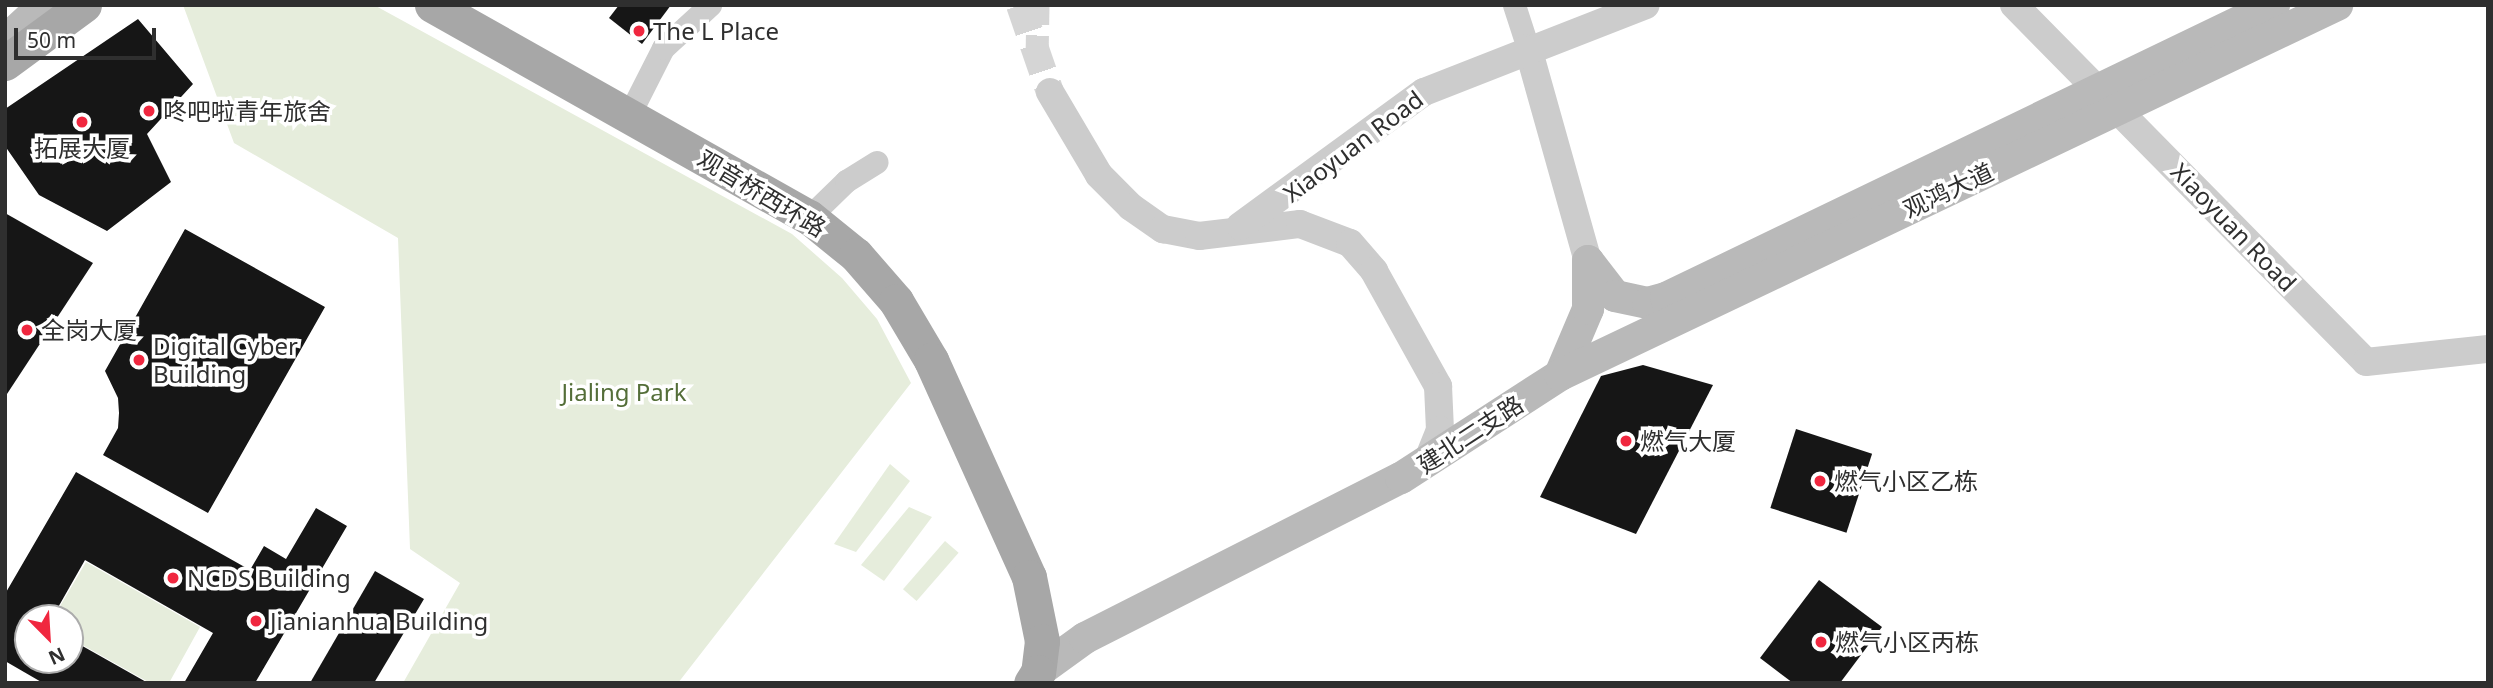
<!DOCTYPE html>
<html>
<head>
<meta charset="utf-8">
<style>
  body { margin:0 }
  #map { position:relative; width:2493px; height:688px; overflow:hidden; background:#fff; font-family:"Noto Sans","Noto Sans SC",sans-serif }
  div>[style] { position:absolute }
  .green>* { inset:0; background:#e6eddc; transform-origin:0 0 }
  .building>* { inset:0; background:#161616; transform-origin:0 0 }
  .minor-tunnel>* { height:23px; margin-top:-11.5px; transform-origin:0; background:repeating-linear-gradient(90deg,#d5d5d5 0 23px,transparent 0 34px) }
  .tertiary-tunnel>* { height:28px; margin-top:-14px; transform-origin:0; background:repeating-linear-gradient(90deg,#d5d5d5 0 28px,transparent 0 42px) }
  .minor>* { height:23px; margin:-11.5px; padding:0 11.5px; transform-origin:11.5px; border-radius:11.5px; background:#ccc }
  .tertiary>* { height:28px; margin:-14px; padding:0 14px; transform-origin:14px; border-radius:14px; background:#ccc }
  .secondary>* { height:32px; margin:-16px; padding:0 16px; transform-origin:16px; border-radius:16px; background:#b9b9b9 }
  .primary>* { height:35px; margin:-17.5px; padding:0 17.5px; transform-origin:17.5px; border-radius:17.5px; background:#a7a7a7 }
  .dots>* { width:19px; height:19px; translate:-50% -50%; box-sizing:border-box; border:4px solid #fff; border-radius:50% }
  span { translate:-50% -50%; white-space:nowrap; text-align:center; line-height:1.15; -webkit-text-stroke:7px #fff; paint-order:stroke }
  .poi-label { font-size:24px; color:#2f2f2f }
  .left { translate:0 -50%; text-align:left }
  .street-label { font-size:24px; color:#2f2f2f }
  .park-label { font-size:24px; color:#546e39 }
  .frame { position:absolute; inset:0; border:7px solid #2f2f2f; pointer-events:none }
  .north { position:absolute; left:14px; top:604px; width:70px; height:70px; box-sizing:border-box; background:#fff; border:2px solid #acacac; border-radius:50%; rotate:156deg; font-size:19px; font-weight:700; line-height:28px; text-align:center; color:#2f2f2f }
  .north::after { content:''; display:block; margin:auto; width:24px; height:32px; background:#f0273f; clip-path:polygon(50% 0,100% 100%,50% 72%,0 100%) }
  .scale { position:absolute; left:14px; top:28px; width:142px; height:32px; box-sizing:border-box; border:4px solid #2f2f2f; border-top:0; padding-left:9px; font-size:21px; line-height:24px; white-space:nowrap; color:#2f2f2f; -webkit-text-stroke:5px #fff; paint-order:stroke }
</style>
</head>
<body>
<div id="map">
  <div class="green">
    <div style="clip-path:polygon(183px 5px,374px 5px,792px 234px,842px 278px,877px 319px,911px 383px,678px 683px,403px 683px,460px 583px,410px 549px,398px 238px,234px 143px)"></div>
    <div style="clip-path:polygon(890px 464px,910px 481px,856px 552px,834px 544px)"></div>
    <div style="clip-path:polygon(909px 507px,932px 517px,884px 581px,861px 565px)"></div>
    <div style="left:945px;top:541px;width:18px;height:64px;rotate:41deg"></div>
    <div style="clip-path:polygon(86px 562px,200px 627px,169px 683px,150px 683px,70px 638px,70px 618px,53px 618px)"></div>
  </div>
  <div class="building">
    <div style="clip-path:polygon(619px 5px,671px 5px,642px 44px,609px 18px)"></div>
    <div style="clip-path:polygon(138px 19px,193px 84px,147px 134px,171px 182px,107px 231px,39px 195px,5px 146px,5px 109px)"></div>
    <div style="clip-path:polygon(5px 213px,93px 263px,5px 397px)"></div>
    <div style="clip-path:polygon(185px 229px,325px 307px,208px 513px,103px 455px,118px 428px,119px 413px,118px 398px,105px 371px)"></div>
    <div style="clip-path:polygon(1643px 365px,1713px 385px,1636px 534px,1540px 497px,1601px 376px)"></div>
    <div style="left:1796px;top:429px;width:80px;height:83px;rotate:18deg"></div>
    <div style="clip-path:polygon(76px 472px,250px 570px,264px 546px,286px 559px,316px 508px,347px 526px,255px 683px,184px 683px,213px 633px,85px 560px,52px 618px,28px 618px,28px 660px,70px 660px,70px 639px,148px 683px,43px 683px,5px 661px,5px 594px)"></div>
    <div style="clip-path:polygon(375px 571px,424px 599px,374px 683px,310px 683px)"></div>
    <div style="clip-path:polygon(1819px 580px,1882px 627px,1840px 683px,1793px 683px,1760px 658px)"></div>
  </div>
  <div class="minor-tunnel">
    <div style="left:1037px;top:58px;width:53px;rotate:-88.9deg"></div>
  </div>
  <div class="tertiary-tunnel">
    <div style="left:1020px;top:5px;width:92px;rotate:71deg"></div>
  </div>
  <div class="minor">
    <div style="left:1514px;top:5px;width:45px;rotate:72deg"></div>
    <div style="left:629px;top:115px;width:75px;rotate:-63.1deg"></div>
    <div style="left:663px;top:48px;width:64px;rotate:-42.5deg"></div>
    <div style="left:809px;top:217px;width:52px;rotate:-44.2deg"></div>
    <div style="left:846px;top:181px;width:36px;rotate:-32deg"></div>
  </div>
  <div class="tertiary">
    <div style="left:2014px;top:5px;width:501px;rotate:45.4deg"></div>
    <div style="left:2366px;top:362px;width:123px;rotate:-6.1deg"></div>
    <div style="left:1528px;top:48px;width:221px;rotate:74.3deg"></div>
    <div style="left:1050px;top:92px;width:96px;rotate:59.4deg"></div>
    <div style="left:1099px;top:175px;width:45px;rotate:45deg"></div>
    <div style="left:1131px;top:207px;width:39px;rotate:35deg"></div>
    <div style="left:1163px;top:229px;width:37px;rotate:11deg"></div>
    <div style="left:1199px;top:236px;width:102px;rotate:-6.8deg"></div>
    <div style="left:1300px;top:224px;width:53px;rotate:20.8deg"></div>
    <div style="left:1350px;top:243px;width:37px;rotate:49deg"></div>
    <div style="left:1374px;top:271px;width:132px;rotate:60.9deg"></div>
    <div style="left:1438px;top:386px;width:44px;rotate:87.4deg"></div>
    <div style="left:1440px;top:430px;width:35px;rotate:112deg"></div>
    <div style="left:1240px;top:226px;width:228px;rotate:-36.1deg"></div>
    <div style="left:1424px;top:92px;width:238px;rotate:-21.4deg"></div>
  </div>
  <div class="secondary">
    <div style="left:5px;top:41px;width:53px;rotate:-42.7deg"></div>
    <div style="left:1588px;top:261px;width:44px;rotate:52.4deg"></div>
    <div style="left:1615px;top:296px;width:34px;rotate:12deg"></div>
    <div style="left:1648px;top:303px;width:19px;rotate:-16deg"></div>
    <div style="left:1666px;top:298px;width:675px;rotate:-25.73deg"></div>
    <div style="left:1560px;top:375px;width:72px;rotate:-67deg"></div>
    <div style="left:1588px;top:309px;width:48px;rotate:-90deg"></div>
    <div style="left:1038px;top:672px;width:58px;rotate:-35.9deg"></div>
    <div style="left:1085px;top:638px;width:354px;rotate:-26.9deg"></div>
    <div style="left:1401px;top:478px;width:189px;rotate:-32.9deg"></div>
    <div style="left:1560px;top:375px;width:861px;rotate:-25.46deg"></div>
  </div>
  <div class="primary">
    <div style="left:432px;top:5px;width:433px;rotate:29.4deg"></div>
    <div style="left:809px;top:217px;width:60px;rotate:39deg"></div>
    <div style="left:856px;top:255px;width:61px;rotate:49deg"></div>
    <div style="left:896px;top:301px;width:69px;rotate:59.3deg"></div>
    <div style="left:931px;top:360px;width:238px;rotate:65.7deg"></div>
    <div style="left:1029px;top:577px;width:65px;rotate:78.5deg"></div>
    <div style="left:1042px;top:641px;width:31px;rotate:97deg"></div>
    <div style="left:1038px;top:672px;width:13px;rotate:122deg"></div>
    <div style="left:5px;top:63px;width:98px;rotate:-36.3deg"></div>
  </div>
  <div class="dots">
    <div style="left:639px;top:31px;background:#f0273f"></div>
    <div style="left:149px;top:111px;background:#f0273f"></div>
    <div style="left:82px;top:122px;background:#f0273f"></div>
    <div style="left:27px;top:330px;background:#f0273f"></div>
    <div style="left:139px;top:360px;background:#f0273f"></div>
    <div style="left:1626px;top:441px;background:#f0273f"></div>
    <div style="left:1820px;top:481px;background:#f0273f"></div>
    <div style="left:173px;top:578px;background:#f0273f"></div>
    <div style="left:256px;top:621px;background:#f0273f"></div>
    <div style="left:1821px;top:642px;background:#f0273f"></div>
  </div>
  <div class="poi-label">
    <span class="left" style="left:653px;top:31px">The L Place</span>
    <span class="left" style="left:163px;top:111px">咚吧啦青年旅舍</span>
    <span style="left:82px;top:148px">拓展大厦</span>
    <span class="left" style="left:41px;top:330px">全岗大厦</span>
    <span class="left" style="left:153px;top:360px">Digital Cyber<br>Building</span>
    <span class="left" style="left:1640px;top:441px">燃气大厦</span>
    <span class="left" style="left:1834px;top:481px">燃气小区乙栋</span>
    <span class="left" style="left:187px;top:578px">NCDS Building</span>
    <span class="left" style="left:270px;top:621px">Jianianhua Building</span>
    <span class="left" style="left:1835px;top:642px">燃气小区丙栋</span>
  </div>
  <div class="street-label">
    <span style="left:1353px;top:146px;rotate:-37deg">Xiaoyuan Road</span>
    <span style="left:1948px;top:190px;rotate:-25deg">观鸿大道</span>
    <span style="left:762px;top:193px;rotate:31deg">观音桥西环路</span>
    <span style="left:2234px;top:227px;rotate:46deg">Xiaoyuan Road</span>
    <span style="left:1470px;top:434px;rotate:-33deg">建北二支路</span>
  </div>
  <div class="park-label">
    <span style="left:624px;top:392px">Jialing Park</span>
  </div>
  <div class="frame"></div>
  <div class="north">N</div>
  <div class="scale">50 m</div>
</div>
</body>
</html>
